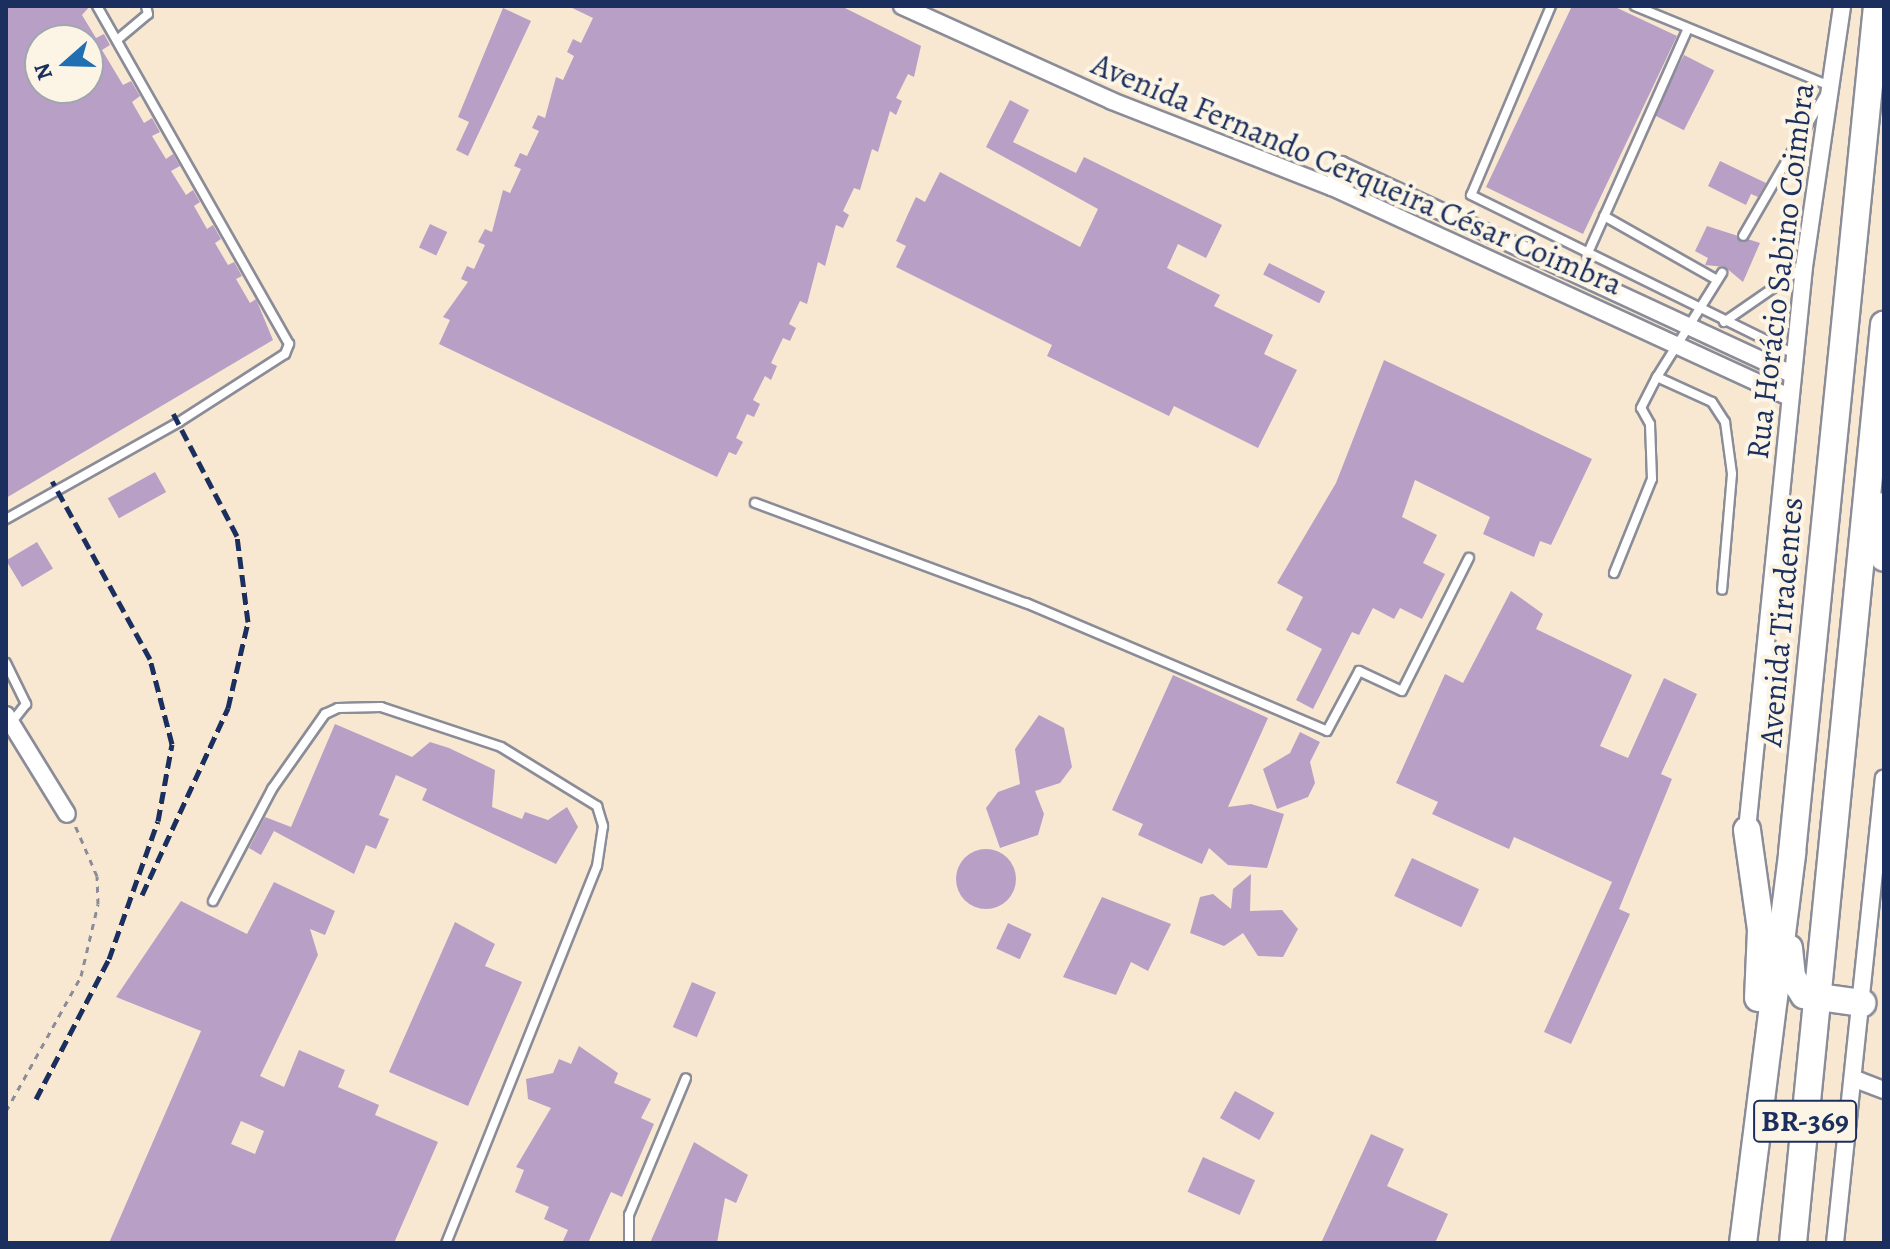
<!DOCTYPE html>
<html>
<head>
<meta charset="utf-8">
<style>
  body { margin:0 }
  #map { position:relative; width:1890px; height:1249px; overflow:hidden; background:#f8e8d1; font-family:Alegreya,serif }
  div>[style] { position:absolute }
  .building>* { inset:0; background:#b89fc6; transform-origin:0 0 }
  .round { border-radius:50% }
  .path>* { height:3px; margin-top:-1.5px; transform-origin:0; background:repeating-linear-gradient(90deg,#8a8c98 0 6px,transparent 0 12px) }
  .roads { filter:drop-shadow(2px 0 #8a8c98) drop-shadow(-2px 0 #8a8c98) drop-shadow(0 2px #8a8c98) drop-shadow(0 -2px #8a8c98) }
  .service>* { height:8px; margin:-4px; padding:0 4px; transform-origin:4px; border-radius:4px; background:#fff }
  .minor>* { height:16px; margin:-8px; padding:0 8px; transform-origin:8px; border-radius:8px; background:#fff }
  .trunk>* { height:26px; margin:-13px; padding:0 13px; transform-origin:13px; border-radius:13px; background:#fff }
  .rail>* { height:5px; margin-top:-2.5px; transform-origin:0; background:repeating-linear-gradient(90deg,#1b2f5e 0 12px,transparent 0 18px) }
  span { translate:-50% -50%; white-space:nowrap; text-align:center; line-height:1.15; -webkit-text-stroke:8px #fcf5e5; paint-order:stroke }
  .shield-label span { padding:2px 6px; background:#fcf5e5; border:2px solid; border-radius:6px; -webkit-text-stroke-width:0 }
  .shield-label { font-size:30px; color:#1b2f5e; font-weight:700 }
  .street-label { font-size:32px; color:#1b2f5e }
  .frame { position:absolute; inset:0; border:8px solid #1b2f5e; pointer-events:none }
  .north { position:absolute; left:24px; top:24px; width:80px; height:80px; box-sizing:border-box; background:#fcf5e5; border:2px solid #a2a6af; border-radius:50%; rotate:250deg; font-size:22px; font-weight:700; line-height:32px; text-align:center; color:#1b2f5e }
  .north::after { content:''; display:block; margin:auto; width:28px; height:36px; background:#1f6fb2; clip-path:polygon(50% 0,100% 100%,50% 72%,0 100%) }
</style>
</head>
<body>
<div id="map">
  <div class="building">
    <div style="clip-path:polygon(evenodd,6px 6px,90px 6px,82px 15px,96px 38px,104px 34px,110px 45px,102px 50px,123px 85px,131px 81px,140px 96px,132px 102px,144px 123px,152px 118px,160px 132px,152px 136px,166px 159px,173px 154px,180px 166px,171px 171px,186px 195px,193px 190px,200px 202px,194px 206px,207px 229px,213px 225px,221px 239px,215px 243px,228px 265px,234px 262px,242px 276px,236px 279px,250px 303px,256px 299px,273px 340px,6px 498px,6px 6px,40px 40px,88px 40px,88px 88px,40px 88px,40px 40px)"></div>
    <div style="clip-path:polygon(568px 6px,841px 6px,921px 46px,914px 77px,908px 74px,896px 98px,902px 101px,896px 115px,890px 111px,878px 152px,872px 149px,860px 190px,854px 188px,843px 211px,849px 215px,843px 228px,836px 225px,825px 266px,818px 262px,807px 304px,800px 301px,789px 324px,796px 328px,790px 341px,783px 338px,771px 363px,777px 366px,771px 380px,765px 376px,753px 400px,760px 404px,754px 417px,747px 414px,736px 438px,743px 442px,736px 455px,729px 452px,717px 477px,439px 344px,450px 320px,443px 317px,468px 282px,461px 279px,467px 266px,474px 269px,485px 245px,478px 242px,485px 229px,492px 232px,503px 190px,510px 193px,521px 169px,514px 166px,520px 153px,527px 156px,539px 131px,532px 128px,538px 115px,545px 118px,556px 77px,563px 80px,574px 56px,567px 52px,573px 39px,581px 43px,593px 18px)"></div>
    <div style="clip-path:polygon(1572px 6px,1613px 6px,1677px 36px,1583px 234px,1486px 187px)"></div>
    <div style="clip-path:polygon(503px 8px,531px 21px,468px 156px,456px 150px,469px 122px,458px 117px)"></div>
    <div style="left:1684px;top:55px;width:34px;height:67px;rotate:27deg"></div>
    <div style="clip-path:polygon(1010px 100px,1029px 110px,1013px 142px,1076px 173px,1084px 157px,1222px 225px,1206px 258px,1178px 244px,1167px 268px,1220px 295px,1214px 306px,1273px 335px,1264px 354px,1297px 370px,1258px 448px,1174px 406px,1169px 416px,1047px 356px,1052px 345px,896px 267px,906px 246px,896px 241px,908px 214px,916px 197px,925px 202px,940px 172px,1080px 247px,1098px 209px,986px 147px)"></div>
    <div style="clip-path:polygon(1720px 161px,1766px 183px,1758px 197px,1751px 194px,1746px 205px,1708px 186px)"></div>
    <div style="left:430px;top:224px;width:19px;height:26px;rotate:25deg"></div>
    <div style="clip-path:polygon(1707px 226px,1760px 243px,1743px 282px,1725px 267px,1705px 265px,1708px 258px,1695px 251px)"></div>
    <div style="left:1269px;top:263px;width:63px;height:13px;rotate:27deg"></div>
    <div style="clip-path:polygon(1384px 360px,1592px 459px,1551px 545px,1540px 541px,1534px 557px,1483px 534px,1490px 517px,1415px 480px,1402px 517px,1437px 535px,1423px 563px,1445px 574px,1422px 619px,1400px 608px,1394px 619px,1373px 608px,1359px 635px,1352px 632px,1313px 709px,1296px 700px,1322px 649px,1286px 630px,1303px 597px,1277px 583px,1336px 483px)"></div>
    <div style="left:155px;top:472px;width:23px;height:54px;rotate:61deg"></div>
    <div style="left:37px;top:542px;width:31px;height:36px;rotate:59deg"></div>
    <div style="clip-path:polygon(1511px 591px,1543px 614px,1536px 629px,1632px 675px,1600px 746px,1628px 758px,1664px 678px,1697px 694px,1661px 774px,1672px 779px,1619px 909px,1630px 914px,1571px 1044px,1544px 1032px,1612px 882px,1514px 837px,1509px 849px,1432px 814px,1438px 802px,1396px 783px,1445px 674px,1463px 683px)"></div>
    <div style="clip-path:polygon(1173px 675px,1268px 718px,1228px 807px,1251px 804px,1284px 814px,1267px 868px,1228px 865px,1209px 848px,1202px 864px,1138px 835px,1143px 824px,1112px 810px)"></div>
    <div style="clip-path:polygon(1039px 715px,1064px 728px,1072px 767px,1060px 783px,1035px 791px,1044px 814px,1038px 835px,1000px 848px,986px 808px,998px 792px,1020px 784px,1015px 749px)"></div>
    <div style="clip-path:polygon(335px 724px,412px 757px,430px 742px,449px 748px,495px 770px,492px 807px,522px 819px,525px 812px,548px 820px,567px 807px,578px 827px,556px 864px,422px 800px,427px 789px,396px 775px,379px 815px,389px 819px,376px 849px,366px 845px,354px 874px,274px 831px,261px 855px,249px 848px,265px 817px,291px 827px)"></div>
    <div style="clip-path:polygon(1300px 732px,1320px 742px,1310px 762px,1315px 783px,1308px 797px,1277px 809px,1263px 769px,1290px 753px)"></div>
    <div class="round" style="left:956px;top:849px;width:60px;height:60px"></div>
    <div style="left:1412px;top:858px;width:74px;height:42px;rotate:25deg"></div>
    <div style="clip-path:polygon(1251px 874px,1250px 911px,1282px 910px,1298px 929px,1283px 957px,1258px 956px,1243px 933px,1224px 946px,1190px 933px,1200px 897px,1213px 894px,1231px 909px,1233px 889px)"></div>
    <div style="clip-path:polygon(evenodd,274px 882px,335px 911px,325px 935px,310px 929px,318px 955px,260px 1076px,284px 1087px,299px 1050px,345px 1070px,338px 1087px,379px 1105px,375px 1115px,438px 1142px,394px 1243px,109px 1243px,201px 1031px,116px 997px,181px 901px,247px 934px,274px 882px,241px 1121px,264px 1131px,255px 1154px,231px 1144px,241px 1121px)"></div>
    <div style="clip-path:polygon(1102px 897px,1171px 924px,1148px 971px,1131px 962px,1116px 995px,1063px 977px)"></div>
    <div style="clip-path:polygon(455px 922px,495px 944px,485px 966px,522px 982px,468px 1106px,389px 1072px)"></div>
    <div style="left:1008px;top:923px;width:26px;height:28px;rotate:25deg"></div>
    <div style="left:692px;top:982px;width:26px;height:49px;rotate:23deg"></div>
    <div style="clip-path:polygon(579px 1046px,618px 1073px,614px 1083px,651px 1099px,641px 1118px,654px 1124px,622px 1197px,611px 1192px,588px 1243px,562px 1243px,568px 1230px,544px 1219px,549px 1207px,515px 1192px,524px 1170px,516px 1167px,551px 1108px,528px 1099px,526px 1079px,553px 1073px,559px 1059px,571px 1064px)"></div>
    <div style="left:1235px;top:1091px;width:45px;height:31px;rotate:29deg"></div>
    <div style="clip-path:polygon(1371px 1134px,1404px 1149px,1387px 1186px,1448px 1214px,1435px 1243px,1321px 1243px)"></div>
    <div style="clip-path:polygon(694px 1142px,748px 1175px,736px 1203px,725px 1198px,717px 1243px,650px 1243px)"></div>
    <div style="left:1203px;top:1157px;width:57px;height:38px;rotate:24deg"></div>
  </div>
  <div class="path">
    <div style="left:6px;top:1111px;width:154px;rotate:-60.9deg"></div>
    <div style="left:81px;top:976px;width:74px;rotate:-76.7deg"></div>
    <div style="left:98px;top:904px;width:28px;rotate:-92deg"></div>
    <div style="left:97px;top:876px;width:56px;rotate:-113.3deg"></div>
  </div>
  <div class="roads">
    <div class="service">
      <div style="left:1551px;top:6px;width:205px;rotate:112.9deg"></div>
      <div style="left:1471px;top:195px;width:360px;rotate:26.2deg"></div>
      <div style="left:1635px;top:6px;width:211px;rotate:22.3deg"></div>
      <div style="left:1830px;top:86px;width:173px;rotate:120.1deg"></div>
      <div style="left:117px;top:40px;width:40px;rotate:-40deg"></div>
      <div style="left:148px;top:14px;width:8px;rotate:-104deg"></div>
      <div style="left:1604px;top:216px;width:130px;rotate:29.5deg"></div>
      <div style="left:1587px;top:255px;width:248px;rotate:-66deg"></div>
      <div style="left:1724px;top:322px;width:95px;rotate:-34.7deg"></div>
      <div style="left:1657px;top:377px;width:123px;rotate:-58deg"></div>
      <div style="left:755px;top:503px;width:289px;rotate:20.3deg"></div>
      <div style="left:1026px;top:603px;width:327px;rotate:23deg"></div>
      <div style="left:1327px;top:731px;width:68px;rotate:-61.9deg"></div>
      <div style="left:1359px;top:671px;width:47px;rotate:24.9deg"></div>
      <div style="left:1402px;top:691px;width:149px;rotate:-63.3deg"></div>
      <div style="left:6px;top:519px;width:198px;rotate:-29.3deg"></div>
      <div style="left:179px;top:422px;width:126px;rotate:-32.7deg"></div>
      <div style="left:285px;top:354px;width:11px;rotate:-68deg"></div>
      <div style="left:289px;top:344px;width:389px;rotate:-119.6deg"></div>
      <div style="left:1614px;top:573px;width:101px;rotate:-68deg"></div>
      <div style="left:1652px;top:479px;width:55px;rotate:-92.1deg"></div>
      <div style="left:1650px;top:424px;width:18px;rotate:-119deg"></div>
      <div style="left:1641px;top:408px;width:35px;rotate:-63deg"></div>
      <div style="left:1657px;top:377px;width:60px;rotate:24.4deg"></div>
      <div style="left:1712px;top:402px;width:24px;rotate:57deg"></div>
      <div style="left:1725px;top:422px;width:52px;rotate:82.3deg"></div>
      <div style="left:1732px;top:474px;width:116px;rotate:94.9deg"></div>
      <div style="left:6px;top:663px;width:46px;rotate:64deg"></div>
      <div style="left:26px;top:704px;width:24px;rotate:128deg"></div>
      <div style="left:213px;top:901px;width:127px;rotate:-62.2deg"></div>
      <div style="left:272px;top:789px;width:92px;rotate:-54.8deg"></div>
      <div style="left:325px;top:714px;width:14px;rotate:-25deg"></div>
      <div style="left:338px;top:708px;width:43px;rotate:-1.3deg"></div>
      <div style="left:381px;top:707px;width:126px;rotate:18.4deg"></div>
      <div style="left:501px;top:747px;width:113px;rotate:31.6deg"></div>
      <div style="left:597px;top:806px;width:21px;rotate:73deg"></div>
      <div style="left:603px;top:826px;width:40px;rotate:98.5deg"></div>
      <div style="left:597px;top:866px;width:406px;rotate:111.8deg"></div>
      <div style="left:629px;top:1243px;width:28px;rotate:-90deg"></div>
      <div style="left:629px;top:1215px;width:148px;rotate:-67.4deg"></div>
    </div>
    <div class="minor">
      <div style="left:902px;top:6px;width:230px;rotate:24.3deg"></div>
      <div style="left:1112px;top:101px;width:236px;rotate:21.4deg"></div>
      <div style="left:1332px;top:187px;width:503px;rotate:24.68deg"></div>
      <div style="left:1332px;top:187px;width:24px;rotate:-68deg"></div>
      <div style="left:1341px;top:165px;width:496px;rotate:24.9deg"></div>
      <div style="left:6px;top:715px;width:116px;rotate:58.4deg"></div>
      <div style="left:1747px;top:830px;width:566px;rotate:-84.22deg"></div>
      <div style="left:1804px;top:267px;width:264px;rotate:-81.7deg"></div>
      <div style="left:1855px;top:1079px;width:31px;rotate:21deg"></div>
      <div style="left:1835px;top:1243px;width:467px;rotate:-84deg"></div>
    </div>
    <div class="trunk">
      <div style="left:1878px;top:506px;width:52px;rotate:83.4deg"></div>
      <div style="left:1747px;top:830px;width:101px;rotate:82deg"></div>
      <div style="left:1761px;top:930px;width:68px;rotate:92.5deg"></div>
      <div style="left:1789px;top:948px;width:29px;rotate:84deg"></div>
      <div style="left:1792px;top:977px;width:22px;rotate:56deg"></div>
      <div style="left:1804px;top:995px;width:59px;rotate:7.9deg"></div>
      <div style="left:1743px;top:1243px;width:393px;rotate:-82.8deg"></div>
      <div style="left:1792px;top:853px;width:851px;rotate:-84.27deg"></div>
      <div style="left:1793px;top:1243px;width:923px;rotate:-84.34deg"></div>
    </div>
  </div>
  <div class="rail">
    <div style="left:142px;top:895px;width:206px;rotate:-65.3deg"></div>
    <div style="left:228px;top:708px;width:88px;rotate:-76.9deg"></div>
    <div style="left:248px;top:622px;width:87px;rotate:-97.3deg"></div>
    <div style="left:237px;top:536px;width:139px;rotate:-117.5deg"></div>
    <div style="left:36px;top:1099px;width:158px;rotate:-62.5deg"></div>
    <div style="left:109px;top:959px;width:146px;rotate:-70.5deg"></div>
    <div style="left:158px;top:821px;width:78px;rotate:-79.7deg"></div>
    <div style="left:172px;top:744px;width:88px;rotate:-104.5deg"></div>
    <div style="left:150px;top:659px;width:203px;rotate:-118.8deg"></div>
  </div>
  <div class="shield-label">
    <span style="left:1805px;top:1121px">BR-369</span>
  </div>
  <div class="street-label">
    <span style="left:1357px;top:174px;rotate:23deg">Avenida Fernando Cerqueira César Coimbra</span>
    <span style="left:1780px;top:271px;rotate:-83deg">Rua Horácio Sabino Coimbra</span>
    <span style="left:1781px;top:622px;rotate:-85deg">Avenida Tiradentes</span>
  </div>
  <div class="frame"></div>
  <div class="north">N</div>
</div>
</body>
</html>
